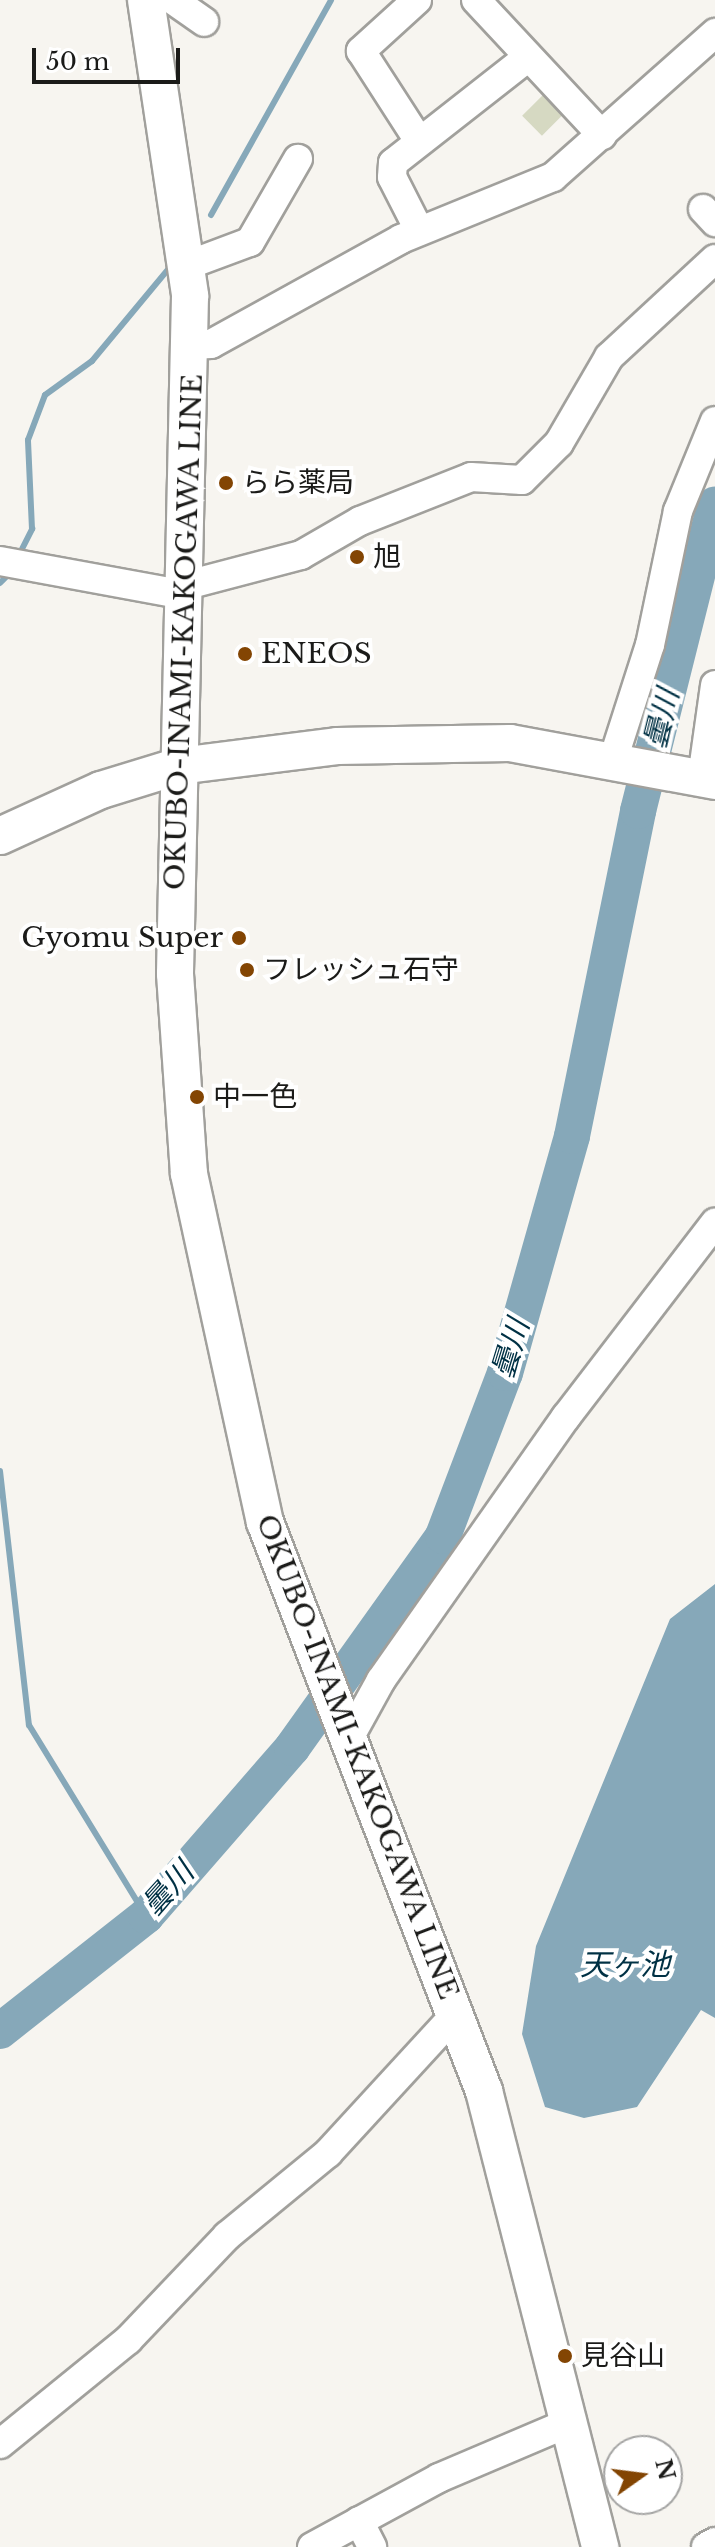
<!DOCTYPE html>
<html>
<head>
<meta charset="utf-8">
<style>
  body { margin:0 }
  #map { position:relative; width:715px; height:2547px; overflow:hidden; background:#f7f5f0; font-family:"Libre Baskerville","Noto Sans JP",serif }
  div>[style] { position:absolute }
  .green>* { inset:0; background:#d6d9c2; transform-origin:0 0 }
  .water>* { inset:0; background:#86a8b9 }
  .stream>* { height:6px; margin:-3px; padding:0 3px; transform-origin:3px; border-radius:3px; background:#86a8b9 }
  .river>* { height:36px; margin:-18px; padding:0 18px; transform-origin:18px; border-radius:18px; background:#86a8b9 }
  .roads { filter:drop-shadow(2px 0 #a1a09c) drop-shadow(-2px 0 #a1a09c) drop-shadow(0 2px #a1a09c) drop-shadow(0 -2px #a1a09c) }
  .minor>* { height:28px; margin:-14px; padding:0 14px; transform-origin:14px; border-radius:14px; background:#fff }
  .major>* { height:36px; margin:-18px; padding:0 18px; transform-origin:18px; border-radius:18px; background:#fff }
  .dots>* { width:22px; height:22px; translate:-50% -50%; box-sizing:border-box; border:4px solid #fff; border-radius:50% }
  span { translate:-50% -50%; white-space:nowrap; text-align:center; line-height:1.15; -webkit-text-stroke:8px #fff; paint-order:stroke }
  .poi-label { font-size:28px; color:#1b1b19 }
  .left { translate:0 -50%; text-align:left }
  .right { translate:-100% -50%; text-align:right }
  .street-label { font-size:28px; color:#1b1b19 }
  .water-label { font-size:30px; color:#003144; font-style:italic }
  .north { position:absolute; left:603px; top:2435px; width:80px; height:80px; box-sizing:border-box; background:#fff; border:2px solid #a4a4a3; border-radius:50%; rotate:76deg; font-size:22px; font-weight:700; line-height:32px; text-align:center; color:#1b1b19 }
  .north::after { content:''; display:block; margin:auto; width:28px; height:36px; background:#834503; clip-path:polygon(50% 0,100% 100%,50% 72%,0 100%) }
  .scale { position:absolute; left:32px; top:48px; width:148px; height:36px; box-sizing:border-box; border:4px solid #1b1b19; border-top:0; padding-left:10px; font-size:24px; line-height:28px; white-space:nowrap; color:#1b1b19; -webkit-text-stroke:6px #fff; paint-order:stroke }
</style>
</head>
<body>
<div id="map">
  <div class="green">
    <div style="left:549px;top:89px;width:28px;height:38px;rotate:45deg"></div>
  </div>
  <div class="water">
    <div style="clip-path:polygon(715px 1584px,715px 2018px,701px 2010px,637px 2107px,584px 2118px,545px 2107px,522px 2034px,536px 1946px,670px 1619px)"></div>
  </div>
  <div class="stream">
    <div style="left:211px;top:215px;width:246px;rotate:-60.8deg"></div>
    <div style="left:21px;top:551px;width:25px;rotate:-63deg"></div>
    <div style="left:32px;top:529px;width:89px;rotate:-92.6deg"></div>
    <div style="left:28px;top:440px;width:48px;rotate:-69.3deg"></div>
    <div style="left:45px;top:395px;width:58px;rotate:-35.9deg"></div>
    <div style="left:92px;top:361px;width:122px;rotate:-50.3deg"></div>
    <div style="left:0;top:583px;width:11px;rotate:-45deg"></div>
    <div style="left:0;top:1471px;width:256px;rotate:83.5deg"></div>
    <div style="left:29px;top:1725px;width:224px;rotate:58.5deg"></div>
  </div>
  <div class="river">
    <div style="left:0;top:2031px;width:186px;rotate:-38.2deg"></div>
    <div style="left:146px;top:1916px;width:223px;rotate:-49deg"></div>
    <div style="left:292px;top:1748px;width:260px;rotate:-54.5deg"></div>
    <div style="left:443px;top:1536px;width:174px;rotate:-69.2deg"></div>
    <div style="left:505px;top:1373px;width:246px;rotate:-74.2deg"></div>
    <div style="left:572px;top:1136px;width:332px;rotate:-78.5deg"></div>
    <div style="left:638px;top:811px;width:316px;rotate:-75.9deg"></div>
  </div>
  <div class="roads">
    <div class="minor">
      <div style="left:173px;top:0;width:38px;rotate:35deg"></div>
      <div style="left:417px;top:0;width:76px;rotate:137.7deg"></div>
      <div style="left:361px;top:51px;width:107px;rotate:57.2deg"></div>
      <div style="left:476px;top:0;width:185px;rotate:47deg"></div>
      <div style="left:703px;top:209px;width:18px;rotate:47deg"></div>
      <div style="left:419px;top:230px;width:59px;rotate:-117deg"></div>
      <div style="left:392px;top:177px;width:14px;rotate:-86deg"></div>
      <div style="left:393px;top:163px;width:172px;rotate:-38.1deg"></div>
      <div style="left:188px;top:265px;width:66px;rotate:-20.4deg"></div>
      <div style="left:250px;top:242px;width:96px;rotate:-60deg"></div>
      <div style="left:191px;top:345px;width:20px;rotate:-3deg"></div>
      <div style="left:211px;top:344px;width:217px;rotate:-28.9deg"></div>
      <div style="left:401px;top:239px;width:164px;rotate:-22.2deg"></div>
      <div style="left:553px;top:177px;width:217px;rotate:-41.6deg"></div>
      <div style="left:0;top:561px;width:189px;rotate:10.4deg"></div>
      <div style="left:187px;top:585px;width:118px;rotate:-14.7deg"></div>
      <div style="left:301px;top:555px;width:68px;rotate:-30deg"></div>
      <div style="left:360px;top:521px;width:119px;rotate:-21.6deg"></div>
      <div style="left:471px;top:477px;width:51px;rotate:3.4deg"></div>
      <div style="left:522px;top:480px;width:52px;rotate:-45deg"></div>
      <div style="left:559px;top:443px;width:99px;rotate:-59.8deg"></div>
      <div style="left:609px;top:357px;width:144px;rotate:-42.8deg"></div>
      <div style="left:613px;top:760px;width:121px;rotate:-72.2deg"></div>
      <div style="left:650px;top:645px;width:137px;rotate:-78.2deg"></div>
      <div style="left:678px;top:511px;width:97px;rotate:-67.7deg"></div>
      <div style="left:702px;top:778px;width:94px;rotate:-82deg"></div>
      <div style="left:348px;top:1740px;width:68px;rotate:-61.2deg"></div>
      <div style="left:381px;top:1680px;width:322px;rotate:-54.9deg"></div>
      <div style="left:566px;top:1417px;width:245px;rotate:-52.5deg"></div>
      <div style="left:0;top:2444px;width:165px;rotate:-39.1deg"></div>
      <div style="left:128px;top:2340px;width:144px;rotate:-46.4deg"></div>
      <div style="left:227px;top:2236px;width:131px;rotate:-39.4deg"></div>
      <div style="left:328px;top:2153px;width:189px;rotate:-47.4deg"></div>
      <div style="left:359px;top:2521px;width:29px;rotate:63deg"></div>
      <div style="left:312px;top:2547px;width:145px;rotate:-28.5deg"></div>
      <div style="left:439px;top:2478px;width:142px;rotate:-23.1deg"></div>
      <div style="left:706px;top:2547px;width:10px;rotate:-29deg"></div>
    </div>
    <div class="major">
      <div style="left:146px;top:0;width:299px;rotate:81.5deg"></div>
      <div style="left:190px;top:296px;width:678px;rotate:91.27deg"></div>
      <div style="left:175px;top:974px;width:200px;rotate:86deg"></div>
      <div style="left:189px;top:1174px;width:356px;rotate:77.7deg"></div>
      <div style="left:265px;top:1522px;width:610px;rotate:68.95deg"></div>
      <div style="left:484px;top:2091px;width:471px;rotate:75.7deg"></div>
      <div style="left:0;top:836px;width:111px;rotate:-24.5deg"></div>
      <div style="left:101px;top:790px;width:82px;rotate:-17.1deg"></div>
      <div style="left:179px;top:766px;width:159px;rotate:-7.2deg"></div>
      <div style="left:337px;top:746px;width:173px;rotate:-1deg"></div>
      <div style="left:510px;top:743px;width:208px;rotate:10.5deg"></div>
    </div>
  </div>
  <div class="dots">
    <div style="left:226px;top:483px;background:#834503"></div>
    <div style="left:357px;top:557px;background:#834503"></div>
    <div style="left:245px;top:654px;background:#834503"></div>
    <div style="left:239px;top:938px;background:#834503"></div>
    <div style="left:247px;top:970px;background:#834503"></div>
    <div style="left:197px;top:1097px;background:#834503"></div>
    <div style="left:565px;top:2356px;background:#834503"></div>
  </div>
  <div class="poi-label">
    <span class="left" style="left:242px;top:483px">らら薬局</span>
    <span class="left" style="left:373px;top:557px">旭</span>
    <span class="left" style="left:261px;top:654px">ENEOS</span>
    <span class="right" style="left:223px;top:938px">Gyomu Super</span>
    <span class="left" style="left:263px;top:970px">フレッシュ石守</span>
    <span class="left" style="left:213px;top:1097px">中一色</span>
    <span class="left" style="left:581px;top:2356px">見谷山</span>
  </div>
  <div class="street-label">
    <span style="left:184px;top:632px;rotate:-88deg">OKUBO-INAMI-KAKOGAWA LINE</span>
    <span style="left:357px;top:1757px;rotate:69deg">OKUBO-INAMI-KAKOGAWA LINE</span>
  </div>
  <div class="water-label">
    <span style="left:662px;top:719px;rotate:-76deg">曇川</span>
    <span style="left:511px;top:1349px;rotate:-73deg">曇川</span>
    <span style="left:168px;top:1889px;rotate:-48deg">曇川</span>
    <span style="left:625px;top:1965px">天ヶ池</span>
  </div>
  <div class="north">N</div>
  <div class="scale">50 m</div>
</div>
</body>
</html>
